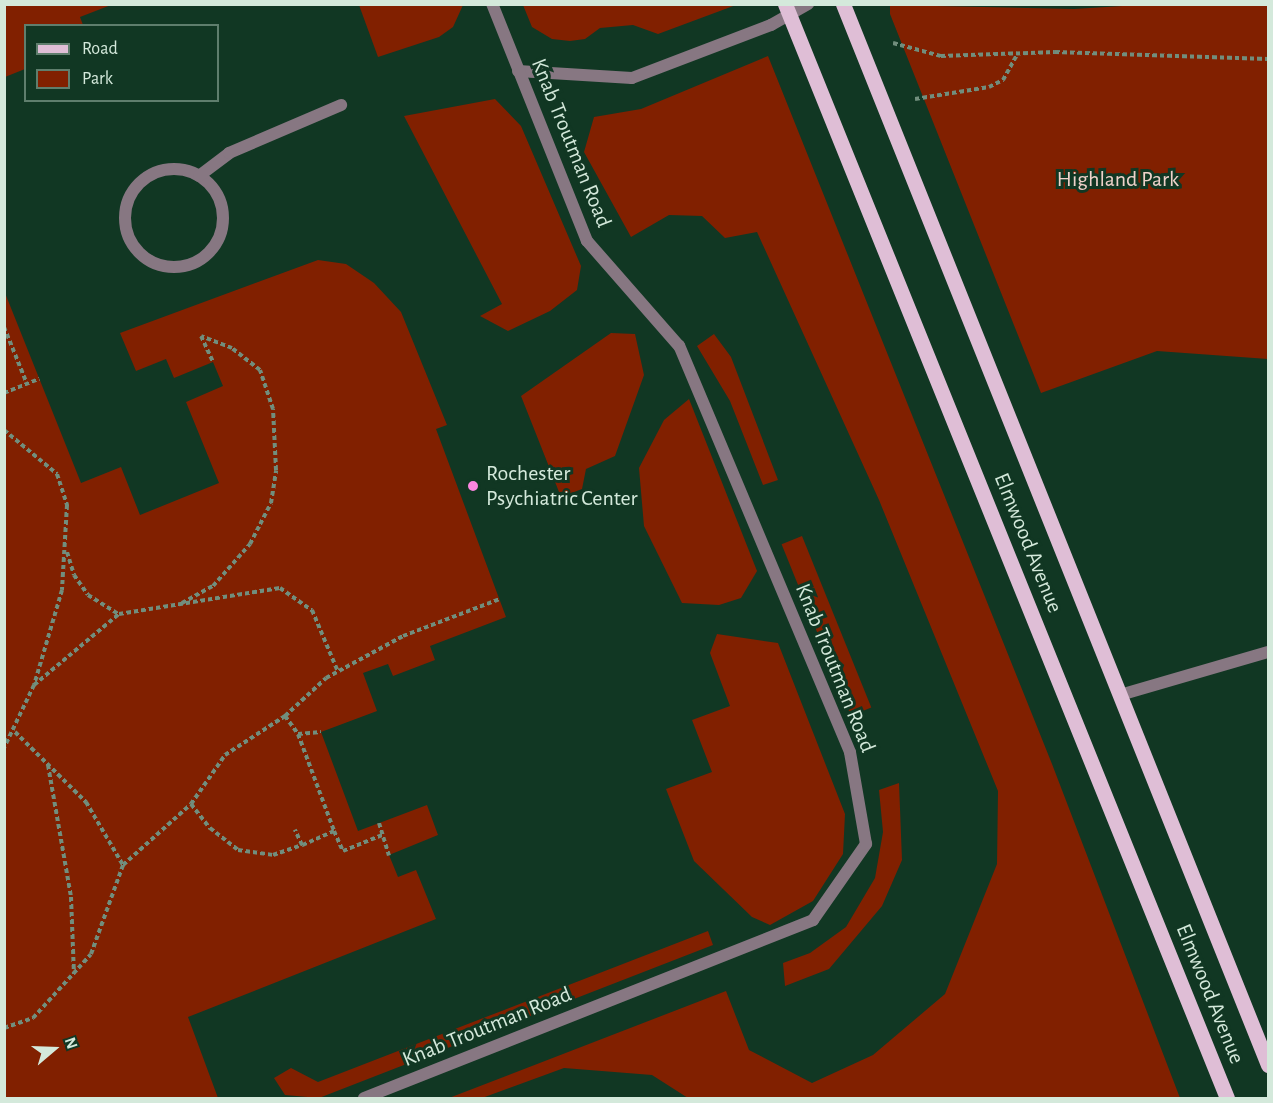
<!DOCTYPE html>
<html>
<head>
<meta charset="utf-8">
<style>
  body { margin:0 }
  #map { position:relative; width:1273px; height:1103px; overflow:hidden; background:#113723; font-family:"Alegreya Sans",sans-serif }
  div>[style] { position:absolute }
  .green>* { inset:0; background:#812000; transform-origin:0 0 }
  .path>* { height:4px; margin-top:-2px; transform-origin:0; background:repeating-linear-gradient(90deg,#718e7d 0 4.5px,transparent 0 7.5px) }
  .lane>* { height:12px; margin:-6px; padding:0 6px; transform-origin:6px; border-radius:6px; background:#877782 }
  .lane>.ring { margin:-6px; padding:0; box-sizing:content-box; background:none; border:12px solid #877782; border-radius:50% }
  .street>* { height:12px; margin:-6px; padding:0 6px; transform-origin:6px; border-radius:6px; background:#877782 }
  .primary>* { height:15px; margin:-7.5px; padding:0 7.5px; transform-origin:7.5px; border-radius:7.5px; background:#dfbed6 }
  .dots>* { width:16px; height:16px; translate:-50% -50%; box-sizing:border-box; border:3px solid #113723; border-radius:50% }
  span { translate:-50% -50%; white-space:nowrap; text-align:center; line-height:1.15; -webkit-text-stroke:6px #113723; paint-order:stroke }
  .street-label { font-size:22px; color:#d4e9db }
  .park-label { font-size:22px; color:#efd2ca }
  .poi-label { font-size:22px; color:#d4e9db }
  .left { translate:0 -50%; text-align:left }
  .frame { position:absolute; inset:0; border:6px solid #d4e9db; pointer-events:none }
  .legend { position:absolute; left:24px; top:24px; width:195px; height:78px; box-sizing:border-box; background:#113723; border:2px solid #5f7e6d; margin:0; padding:8px 10px; list-style:none; font-size:18px; color:#d4e9db }
  .legend li { display:flex; align-items:center; gap:12px; height:30px }
  .legend b { width:30px; border:2px solid #5f7e6d }
  .north { position:absolute; left:24px; top:1019px; width:60px; height:60px; -webkit-text-stroke:4px #113723; paint-order:stroke; rotate:71deg; font-size:16px; font-weight:700; line-height:24px; text-align:center; color:#d4e9db }
  .north::after { content:''; display:block; margin:auto; width:21px; height:27px; background:#d4e9db; clip-path:polygon(50% 0,100% 100%,50% 72%,0 100%) }
</style>
</head>
<body>
<div id="map">
  <div class="green">
    <div style="clip-path:polygon(5px 4px,111px 4px,111px 5px,80px 17px,83px 25px,26px 26px,25px 69px,5px 77px)"></div>
    <div style="clip-path:polygon(359px 5px,359px 4px,463px 5px,453px 27px,439px 37px,378px 57px)"></div>
    <div style="clip-path:polygon(523px 5px,736px 5px,658px 34px,633px 25px,600px 28px,585px 39px,570px 41px,552px 39px,532px 27px)"></div>
    <div style="clip-path:polygon(1139px 5px,1268px 5px,1268px 359px,1157px 351px,1041px 393px,890px 14px,890px 5px,1074px 9px)"></div>
    <div style="clip-path:polygon(768px 56px,1052px 764px,1180px 1098px,688px 1098px,652px 1075px,564px 1068px,482px 1098px,449px 1098px,726px 991px,749px 1050px,812px 1083px,873px 1055px,945px 994px,997px 864px,998px 791px,879px 500px,757px 232px,725px 238px,702px 216px,669px 215px,631px 237px,584px 152px,594px 117px,641px 109px)"></div>
    <div style="clip-path:polygon(495px 99px,521px 126px,581px 266px,577px 290px,550px 311px,508px 331px,480px 316px,502px 304px,404px 116px)"></div>
    <div style="clip-path:polygon(318px 260px,346px 264px,374px 283px,401px 312px,447px 425px,436px 429px,506px 617px,430px 646px,435px 660px,393px 676px,388px 664px,363px 673px,377px 711px,321px 732px,358px 831px,427px 805px,438px 835px,389px 855px,398px 877px,416px 870px,436px 919px,188px 1017px,218px 1098px,5px 1098px,5px 293px,81px 483px,121px 467px,140px 515px,219px 483px,186px 402px,223px 386px,213px 362px,174px 378px,166px 359px,136px 371px,120px 333px)"></div>
    <div style="clip-path:polygon(611px 333px,635px 334px,644px 375px,615px 456px,586px 469px,582px 489px,561px 497px,521px 396px)"></div>
    <div style="clip-path:polygon(714px 334px,731px 357px,778px 480px,763px 485px,730px 401px,697px 346px)"></div>
    <div style="clip-path:polygon(689px 399px,757px 571px,741px 598px,719px 605px,682px 603px,644px 526px,639px 468px,664px 420px)"></div>
    <div style="left:802px;top:536px;width:185px;height:22px;rotate:68deg"></div>
    <div style="clip-path:polygon(717px 634px,778px 643px,845px 814px,843px 854px,813px 901px,770px 925px,752px 917px,694px 861px,666px 789px,712px 772px,692px 720px,730px 706px,710px 653px)"></div>
    <div style="clip-path:polygon(899px 783px,902px 860px,882px 906px,829px 969px,785px 986px,783px 963px,810px 953px,846px 927px,875px 878px,883px 832px,879px 790px)"></div>
    <div style="clip-path:polygon(708px 931px,713px 945px,319px 1098px,285px 1095px,274px 1078px,291px 1068px,318px 1082px)"></div>
  </div>
  <div class="path">
    <div style="left:893px;top:43px;width:50px;rotate:15.2deg"></div>
    <div style="left:941px;top:56px;width:114px;rotate:-2deg"></div>
    <div style="left:1055px;top:52px;width:213px;rotate:1.9deg"></div>
    <div style="left:915px;top:99px;width:75px;rotate:-9.2deg"></div>
    <div style="left:989px;top:87px;width:16px;rotate:-27deg"></div>
    <div style="left:1003px;top:80px;width:31px;rotate:-61deg"></div>
    <div style="left:4px;top:327px;width:61px;rotate:68deg"></div>
    <div style="left:4px;top:393px;width:38px;rotate:-22deg"></div>
    <div style="left:4px;top:430px;width:69px;rotate:39.7deg"></div>
    <div style="left:57px;top:474px;width:33px;rotate:72deg"></div>
    <div style="left:67px;top:505px;width:85px;rotate:93.4deg"></div>
    <div style="left:62px;top:590px;width:99px;rotate:106.4deg"></div>
    <div style="left:34px;top:685px;width:70px;rotate:115.5deg"></div>
    <div style="left:67px;top:552px;width:24px;rotate:73deg"></div>
    <div style="left:74px;top:575px;width:24px;rotate:55deg"></div>
    <div style="left:88px;top:595px;width:36px;rotate:32deg"></div>
    <div style="left:182px;top:603px;width:35px;rotate:-29deg"></div>
    <div style="left:213px;top:586px;width:56px;rotate:-48.6deg"></div>
    <div style="left:250px;top:544px;width:46px;rotate:-62.9deg"></div>
    <div style="left:271px;top:503px;width:33px;rotate:-81deg"></div>
    <div style="left:276px;top:470px;width:61px;rotate:-92.8deg"></div>
    <div style="left:273px;top:409px;width:41px;rotate:-108.4deg"></div>
    <div style="left:260px;top:370px;width:36px;rotate:-142deg"></div>
    <div style="left:232px;top:348px;width:33px;rotate:-159deg"></div>
    <div style="left:201px;top:336px;width:29px;rotate:65deg"></div>
    <div style="left:34px;top:685px;width:111px;rotate:-39.9deg"></div>
    <div style="left:119px;top:614px;width:163px;rotate:-9.2deg"></div>
    <div style="left:280px;top:588px;width:39px;rotate:35deg"></div>
    <div style="left:312px;top:610px;width:67px;rotate:67.2deg"></div>
    <div style="left:285px;top:716px;width:22px;rotate:54deg"></div>
    <div style="left:298px;top:734px;width:103px;rotate:69.6deg"></div>
    <div style="left:334px;top:831px;width:35px;rotate:156deg"></div>
    <div style="left:15px;top:732px;width:100px;rotate:44.6deg"></div>
    <div style="left:86px;top:802px;width:73px;rotate:59.6deg"></div>
    <div style="left:298px;top:734px;width:23px;rotate:-5deg"></div>
    <div style="left:48px;top:765px;width:134px;rotate:80.1deg"></div>
    <div style="left:71px;top:897px;width:77px;rotate:87.8deg"></div>
    <div style="left:191px;top:804px;width:31px;rotate:52deg"></div>
    <div style="left:210px;top:828px;width:36px;rotate:38deg"></div>
    <div style="left:238px;top:850px;width:35px;rotate:8deg"></div>
    <div style="left:273px;top:855px;width:31px;rotate:-19deg"></div>
    <div style="left:302px;top:845px;width:17px;rotate:-115deg"></div>
    <div style="left:379px;top:823px;width:34px;rotate:73deg"></div>
    <div style="left:334px;top:831px;width:22px;rotate:66deg"></div>
    <div style="left:343px;top:851px;width:42px;rotate:-22.3deg"></div>
    <div style="left:4px;top:1028px;width:31px;rotate:-19deg"></div>
    <div style="left:33px;top:1018px;width:86px;rotate:-47.8deg"></div>
    <div style="left:91px;top:954px;width:95px;rotate:-70.2deg"></div>
    <div style="left:123px;top:865px;width:91px;rotate:-41.9deg"></div>
    <div style="left:191px;top:804px;width:60px;rotate:-55.2deg"></div>
    <div style="left:225px;top:755px;width:72px;rotate:-33deg"></div>
    <div style="left:285px;top:716px;width:56px;rotate:-42.8deg"></div>
    <div style="left:326px;top:678px;width:88px;rotate:-28.6deg"></div>
    <div style="left:403px;top:636px;width:104px;rotate:-20.9deg"></div>
  </div>
  <div class="lane">
    <div class="ring" style="left:125px;top:169px;width:86px;height:86px"></div>
    <div style="left:199px;top:176px;width:38px;rotate:-37deg"></div>
    <div style="left:229px;top:153px;width:122px;rotate:-23.2deg"></div>
  </div>
  <div class="street">
    <div style="left:518px;top:71px;width:114px;rotate:3.5deg"></div>
    <div style="left:632px;top:78px;width:149px;rotate:-20.9deg"></div>
    <div style="left:771px;top:25px;width:43px;rotate:-29.6deg"></div>
    <div style="left:1120px;top:695px;width:154px;rotate:-16.2deg"></div>
    <div style="left:364px;top:1098px;width:483px;rotate:-21.6deg"></div>
    <div style="left:813px;top:920px;width:93px;rotate:-55.1deg"></div>
    <div style="left:866px;top:844px;width:93px;rotate:-99.9deg"></div>
    <div style="left:850px;top:752px;width:441px;rotate:-112.8deg"></div>
    <div style="left:679px;top:346px;width:140px;rotate:-131.2deg"></div>
    <div style="left:587px;top:241px;width:255px;rotate:-111.8deg"></div>
  </div>
  <div class="primary">
    <div style="left:785px;top:4px;width:1180px;rotate:68deg"></div>
    <div style="left:843px;top:4px;width:1143px;rotate:68.17deg"></div>
  </div>
  <div class="dots">
    <div style="left:473px;top:486px;background:#fd86e1"></div>
  </div>
  <div class="street-label">
    <span style="left:571px;top:143px;rotate:68deg">Knab Troutman Road</span>
    <span style="left:1028px;top:543px;rotate:68deg">Elmwood Avenue</span>
    <span style="left:835px;top:668px;rotate:68deg">Knab Troutman Road</span>
    <span style="left:1210px;top:994px;rotate:68deg">Elmwood Avenue</span>
    <span style="left:487px;top:1027px;rotate:-22deg">Knab Troutman Road</span>
  </div>
  <div class="park-label">
    <span style="left:1118px;top:180px">Highland Park</span>
  </div>
  <div class="poi-label">
    <span class="left" style="left:486px;top:486px">Rochester<br>Psychiatric Center</span>
  </div>
  <div class="frame"></div>
  <ul class="legend">
  <li><b style="height:8px;background:#dfbed6"></b>Road</li>
  <li><b style="height:16px;background:#812000"></b>Park</li>
  </ul>
  <div class="north">N</div>
</div>
</body>
</html>
